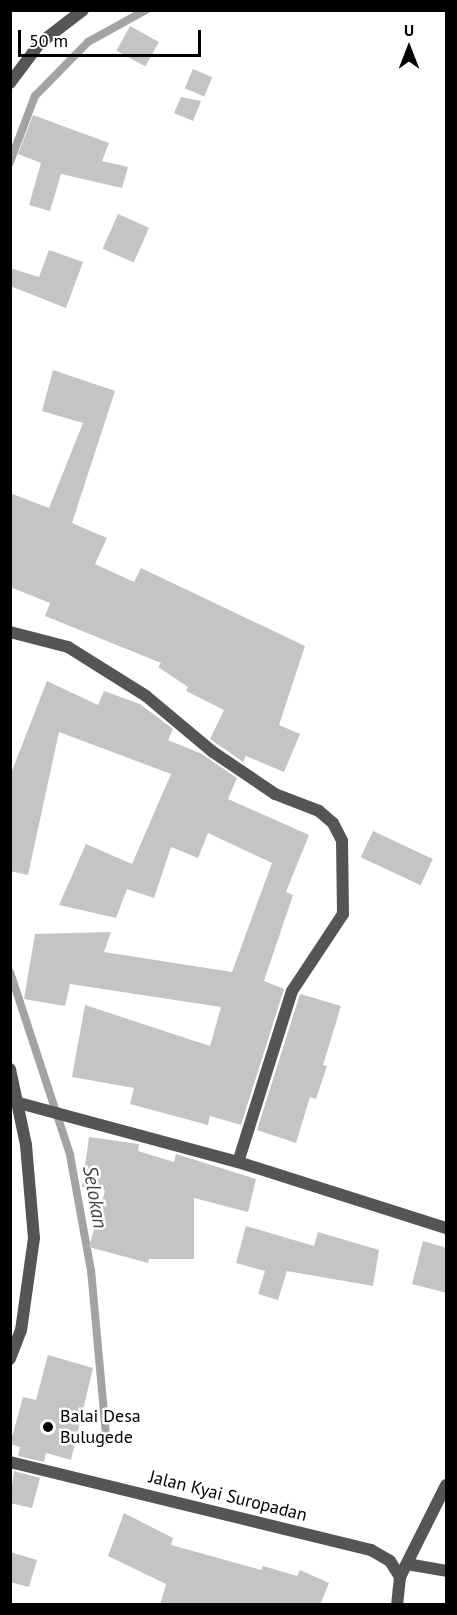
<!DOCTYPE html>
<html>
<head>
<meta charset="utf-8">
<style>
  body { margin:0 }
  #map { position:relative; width:457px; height:1615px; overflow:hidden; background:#fff; font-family:"PT Sans",sans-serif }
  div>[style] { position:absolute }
  .stream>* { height:8px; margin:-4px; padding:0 4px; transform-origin:4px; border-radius:4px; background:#a3a3a3 }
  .building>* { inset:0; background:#c4c4c4; transform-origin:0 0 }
  .minor>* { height:12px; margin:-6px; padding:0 6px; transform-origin:6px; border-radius:6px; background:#555 }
  .dots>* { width:16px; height:16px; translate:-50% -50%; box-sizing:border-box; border:3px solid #fff; border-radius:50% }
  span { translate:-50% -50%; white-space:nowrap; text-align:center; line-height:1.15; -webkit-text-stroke:5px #fff; paint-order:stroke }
  .poi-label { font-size:18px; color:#000 }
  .left { translate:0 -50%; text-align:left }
  .street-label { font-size:18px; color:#000 }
  .water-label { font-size:20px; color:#444; font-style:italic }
  .frame { position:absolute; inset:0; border:12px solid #000; pointer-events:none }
  .north { position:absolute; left:379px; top:18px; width:60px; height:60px; -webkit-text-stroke:4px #fff; paint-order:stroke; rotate:0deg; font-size:16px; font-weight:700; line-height:24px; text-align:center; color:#000 }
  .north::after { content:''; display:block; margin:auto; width:21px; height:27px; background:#000; clip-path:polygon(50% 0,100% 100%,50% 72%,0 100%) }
  .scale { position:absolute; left:18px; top:30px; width:183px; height:27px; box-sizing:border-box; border:3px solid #000; border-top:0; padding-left:8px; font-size:18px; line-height:21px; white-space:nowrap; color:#000; -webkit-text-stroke:4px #fff; paint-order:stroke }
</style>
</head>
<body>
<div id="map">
  <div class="stream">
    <div style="left:10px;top:162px;width:71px;rotate:-69.3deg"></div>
    <div style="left:35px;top:96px;width:76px;rotate:-45.5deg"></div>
    <div style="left:88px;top:42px;width:66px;rotate:-28.9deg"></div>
    <div style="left:10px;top:972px;width:193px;rotate:71.8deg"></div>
    <div style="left:70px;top:1155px;width:117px;rotate:79.7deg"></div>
    <div style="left:91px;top:1270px;width:166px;rotate:84.8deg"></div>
  </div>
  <div class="building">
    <div style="left:130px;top:26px;width:33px;height:28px;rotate:29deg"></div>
    <div style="left:193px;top:69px;width:21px;height:21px;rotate:23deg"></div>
    <div style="clip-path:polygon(181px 97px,201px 101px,193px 121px,174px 113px)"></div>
    <div style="clip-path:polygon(33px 115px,109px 143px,102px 161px,128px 167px,122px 188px,61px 174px,50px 211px,29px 205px,41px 163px,18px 154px)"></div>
    <div style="left:118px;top:214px;width:34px;height:38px;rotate:24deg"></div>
    <div style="clip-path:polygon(49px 250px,83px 262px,66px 308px,10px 286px,10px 268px,39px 277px)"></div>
    <div style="clip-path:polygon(53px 370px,115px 391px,72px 523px,107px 538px,95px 564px,134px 582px,141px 568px,305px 646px,279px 725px,300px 734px,284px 772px,246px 756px,243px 762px,210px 739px,224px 710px,186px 691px,188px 687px,158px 667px,161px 663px,45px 616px,50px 603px,10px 587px,10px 493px,49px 508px,83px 423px,42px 411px)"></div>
    <div style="clip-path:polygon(47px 681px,98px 705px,104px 691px,140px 704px,173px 729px,168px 740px,202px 754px,237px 778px,228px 799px,309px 835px,286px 892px,293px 895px,264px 981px,284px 989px,241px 1125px,210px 1116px,208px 1125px,130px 1104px,134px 1088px,72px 1077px,85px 1005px,210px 1046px,221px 1007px,70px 984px,65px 1006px,24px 999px,35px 934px,111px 932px,104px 952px,232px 972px,272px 863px,208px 833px,198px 858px,171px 847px,154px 898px,127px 889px,116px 918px,59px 905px,86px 844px,132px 864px,171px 774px,59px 732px,28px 875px,10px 871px,10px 776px)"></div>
    <div style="left:373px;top:831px;width:66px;height:29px;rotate:25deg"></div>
    <div style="clip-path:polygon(300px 994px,341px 1006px,323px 1065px,327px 1066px,316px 1099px,310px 1097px,296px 1143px,257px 1130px)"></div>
    <div style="clip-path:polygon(89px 1137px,139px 1144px,138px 1151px,174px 1162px,176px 1154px,256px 1179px,248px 1212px,194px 1198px,194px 1259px,149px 1259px,148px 1263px,89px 1247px,105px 1191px,82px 1187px)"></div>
    <div style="clip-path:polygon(246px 1226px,314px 1246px,318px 1232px,379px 1250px,373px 1286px,287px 1271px,278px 1300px,258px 1294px,265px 1271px,236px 1263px)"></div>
    <div style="clip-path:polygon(423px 1241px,447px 1248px,447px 1293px,412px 1284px)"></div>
    <div style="clip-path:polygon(48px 1355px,93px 1368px,71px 1460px,46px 1453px,44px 1462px,18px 1456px,20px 1447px,10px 1444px,23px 1397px,36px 1400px)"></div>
    <div style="clip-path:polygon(14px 1471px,40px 1478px,32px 1508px,10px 1503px)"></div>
    <div style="clip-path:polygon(124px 1513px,173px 1538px,171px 1545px,261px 1570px,263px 1566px,297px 1576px,300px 1570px,329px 1583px,320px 1605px,160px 1605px,166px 1584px,108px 1556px)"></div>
    <div style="clip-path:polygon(10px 1552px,37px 1560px,29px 1587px,10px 1582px)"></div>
  </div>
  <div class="minor">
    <div style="left:10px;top:83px;width:50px;rotate:-53.1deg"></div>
    <div style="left:40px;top:43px;width:54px;rotate:-37.5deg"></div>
    <div style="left:10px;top:632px;width:60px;rotate:14.5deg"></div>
    <div style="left:68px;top:647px;width:92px;rotate:32.1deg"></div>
    <div style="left:146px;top:696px;width:87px;rotate:39.9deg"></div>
    <div style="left:213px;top:752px;width:75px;rotate:34.1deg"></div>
    <div style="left:275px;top:794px;width:47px;rotate:21.1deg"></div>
    <div style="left:319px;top:811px;width:18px;rotate:41deg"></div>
    <div style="left:333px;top:823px;width:20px;rotate:63deg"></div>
    <div style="left:342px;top:841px;width:73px;rotate:89.2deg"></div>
    <div style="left:343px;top:914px;width:92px;rotate:123.5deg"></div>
    <div style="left:292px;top:991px;width:179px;rotate:107.5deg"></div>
    <div style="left:10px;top:1069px;width:78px;rotate:78.1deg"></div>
    <div style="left:26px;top:1145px;width:93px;rotate:85.1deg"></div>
    <div style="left:34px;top:1238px;width:93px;rotate:98deg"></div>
    <div style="left:21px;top:1330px;width:31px;rotate:111deg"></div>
    <div style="left:19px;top:1103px;width:227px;rotate:15.1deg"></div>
    <div style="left:238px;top:1162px;width:218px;rotate:17.6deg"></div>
    <div style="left:10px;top:1462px;width:372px;rotate:13.7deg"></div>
    <div style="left:371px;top:1550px;width:22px;rotate:30deg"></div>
    <div style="left:390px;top:1561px;width:19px;rotate:58deg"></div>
    <div style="left:400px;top:1577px;width:27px;rotate:96deg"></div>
    <div style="left:407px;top:1564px;width:40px;rotate:10deg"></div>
    <div style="left:400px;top:1577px;width:103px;rotate:-63.4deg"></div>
  </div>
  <div class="dots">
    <div style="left:48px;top:1427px;background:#000"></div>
  </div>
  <div class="poi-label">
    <span class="left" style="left:60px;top:1427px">Balai Desa<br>Bulugede</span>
  </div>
  <div class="street-label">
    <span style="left:228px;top:1496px;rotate:14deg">Jalan Kyai Suropadan</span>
  </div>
  <div class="water-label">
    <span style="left:95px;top:1197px;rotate:80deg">Selokan</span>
  </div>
  <div class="frame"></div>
  <div class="north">U</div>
  <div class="scale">50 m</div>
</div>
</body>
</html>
